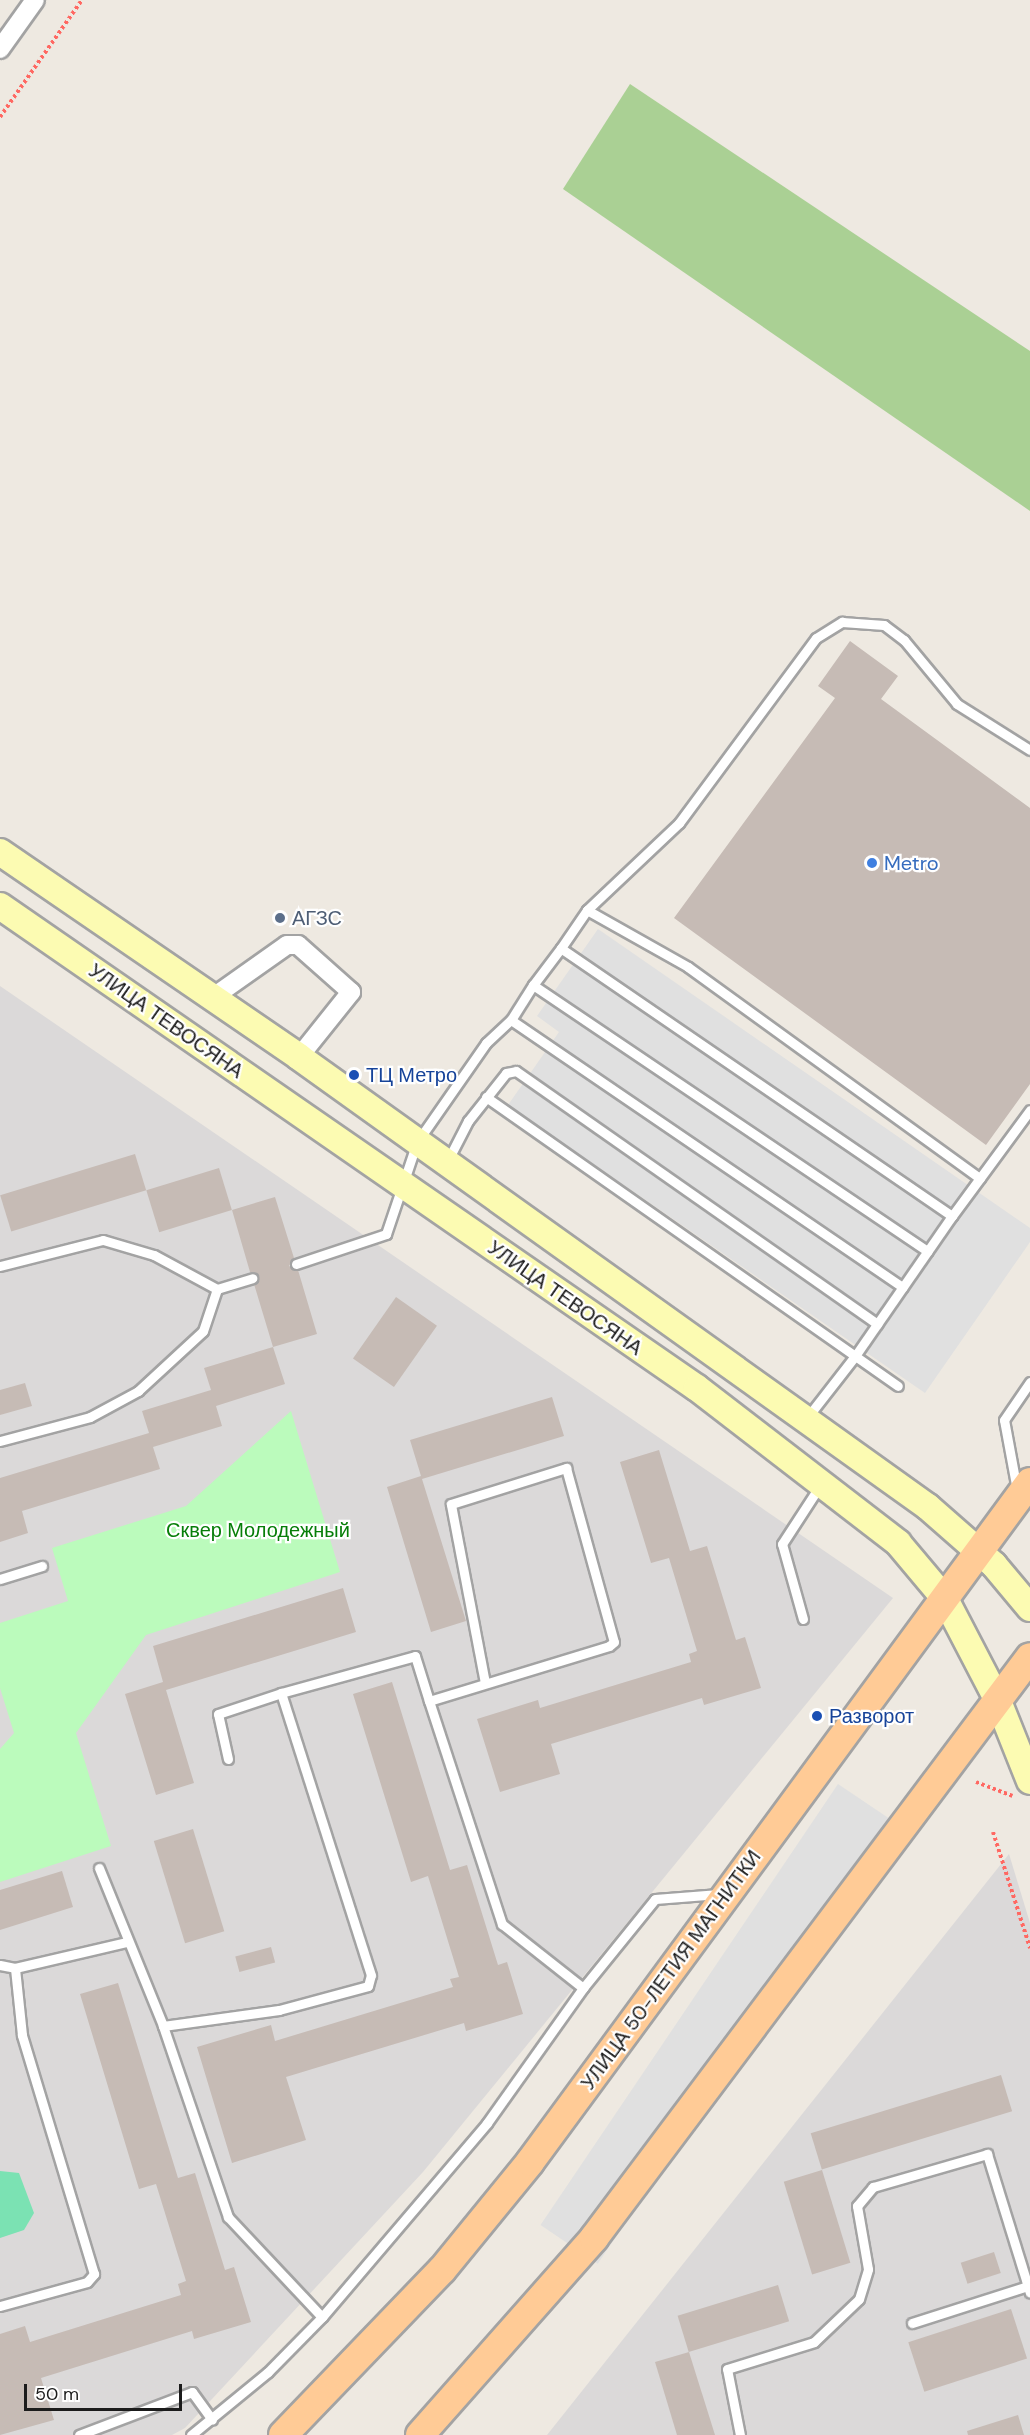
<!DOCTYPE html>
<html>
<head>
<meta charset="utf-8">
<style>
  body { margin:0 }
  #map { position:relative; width:1030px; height:2435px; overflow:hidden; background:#eee9e1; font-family:"DM Sans",sans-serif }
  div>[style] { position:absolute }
  .residential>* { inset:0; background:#dbd9d9 }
  .forest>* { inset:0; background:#aad094 }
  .park>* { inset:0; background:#bbfbbc }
  .pitch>* { inset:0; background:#7be2b3 }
  .parking>* { inset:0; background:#e0e0e0; transform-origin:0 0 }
  .building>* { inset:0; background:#c6bbb5; transform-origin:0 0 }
  .path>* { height:4px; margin-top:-2px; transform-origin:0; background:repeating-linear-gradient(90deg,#ff6862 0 3px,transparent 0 6px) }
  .roads { filter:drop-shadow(2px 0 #a3a3a3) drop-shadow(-2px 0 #a3a3a3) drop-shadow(0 2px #a3a3a3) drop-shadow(0 -2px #a3a3a3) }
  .lane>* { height:9px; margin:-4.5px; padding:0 4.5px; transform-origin:4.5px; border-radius:4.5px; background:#fff }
  .street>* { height:18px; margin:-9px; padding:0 9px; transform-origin:9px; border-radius:9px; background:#fff }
  .secondary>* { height:26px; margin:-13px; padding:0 13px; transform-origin:13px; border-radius:13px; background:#fcfbb2 }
  .primary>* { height:28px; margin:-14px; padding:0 14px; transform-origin:14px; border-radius:14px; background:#ffcb96 }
  .dots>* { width:16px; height:16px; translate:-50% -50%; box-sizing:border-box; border:3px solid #fff; border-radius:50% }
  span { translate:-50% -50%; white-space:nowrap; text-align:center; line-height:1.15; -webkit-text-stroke:4.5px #fff; paint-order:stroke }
  .shop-label { font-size:20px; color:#366cbe }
  .left { translate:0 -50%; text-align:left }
  .service-label { font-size:20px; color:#4e5e75 }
  .street-label { font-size:20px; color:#1c1c1c }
  .transit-label { font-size:20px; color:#164399 }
  .park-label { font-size:20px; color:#077e09 }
  .scale { position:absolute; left:24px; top:2384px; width:158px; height:27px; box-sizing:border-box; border:3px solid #1c1c1c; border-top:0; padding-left:8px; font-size:18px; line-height:21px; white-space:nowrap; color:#1c1c1c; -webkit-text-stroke:4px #fff; paint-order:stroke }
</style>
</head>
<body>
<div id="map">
  <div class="residential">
    <div style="clip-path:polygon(0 986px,893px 1598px,423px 2172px,185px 2428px,172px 2435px,0 2435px)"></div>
    <div style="clip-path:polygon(1009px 1854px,1030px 1923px,1030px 2435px,547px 2435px)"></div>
  </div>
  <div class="forest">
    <div style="clip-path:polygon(630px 84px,1030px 351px,1030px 511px,563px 189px)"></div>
  </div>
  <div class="park">
    <div style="clip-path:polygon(291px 1411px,340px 1572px,146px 1635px,76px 1733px,111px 1846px,0 1882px,0 1749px,14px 1733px,0 1688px,0 1623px,68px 1601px,52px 1548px,186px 1506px)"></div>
  </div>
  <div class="pitch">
    <div style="clip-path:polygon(0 2171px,19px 2173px,34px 2213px,24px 2230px,0 2238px)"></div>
  </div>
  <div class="parking">
    <div style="clip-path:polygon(598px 929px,1030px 1228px,1030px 1242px,925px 1393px,508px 1105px,559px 1032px,537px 1016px)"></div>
    <div style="left:838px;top:1784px;width:69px;height:532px;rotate:34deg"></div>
  </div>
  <div class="building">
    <div style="clip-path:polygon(850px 641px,898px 676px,881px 699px,1030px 808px,1030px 1084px,986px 1145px,674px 918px,835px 698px,818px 686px)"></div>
    <div style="left:135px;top:1154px;width:38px;height:141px;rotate:73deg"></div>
    <div style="left:219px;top:1168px;width:44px;height:76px;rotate:73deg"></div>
    <div style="clip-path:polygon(275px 1197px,294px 1258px,289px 1266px,298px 1270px,317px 1334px,273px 1347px,254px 1284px,259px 1277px,250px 1272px,232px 1210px)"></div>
    <div style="left:396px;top:1297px;width:50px;height:75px;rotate:35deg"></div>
    <div style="clip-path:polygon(273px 1347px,285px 1384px,216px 1406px,222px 1426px,153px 1447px,160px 1469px,22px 1511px,28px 1533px,0 1542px,0 1478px,149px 1433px,142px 1411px,211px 1390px,204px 1368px)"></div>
    <div style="clip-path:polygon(25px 1383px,32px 1406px,0 1415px,0 1390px)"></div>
    <div style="clip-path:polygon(552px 1397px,564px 1436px,422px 1479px,466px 1621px,431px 1632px,387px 1487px,421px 1476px,410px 1440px)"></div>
    <div style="clip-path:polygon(659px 1450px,690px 1551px,707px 1546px,736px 1640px,745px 1637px,761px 1688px,704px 1705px,702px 1698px,551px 1744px,560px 1774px,500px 1792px,477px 1719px,538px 1700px,540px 1708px,691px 1662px,689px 1654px,697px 1651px,669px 1558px,651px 1563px,620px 1462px)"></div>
    <div style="clip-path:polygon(343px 1588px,356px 1632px,166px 1690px,194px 1783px,156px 1795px,125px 1694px,163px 1682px,153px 1646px)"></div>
    <div style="clip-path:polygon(392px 1682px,450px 1870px,467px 1865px,498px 1965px,507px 1962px,523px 2014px,466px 2031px,464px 2023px,286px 2077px,306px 2140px,232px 2163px,197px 2047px,271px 2025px,275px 2041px,453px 1987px,450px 1979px,459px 1977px,428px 1876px,411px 1882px,353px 1694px)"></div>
    <div style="left:193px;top:1829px;width:107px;height:41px;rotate:73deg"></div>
    <div style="clip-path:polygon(62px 1871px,73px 1907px,0 1930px,0 1890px)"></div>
    <div style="left:271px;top:1947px;width:16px;height:37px;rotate:75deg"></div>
    <div style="clip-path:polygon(118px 1983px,178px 2178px,195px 2173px,225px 2270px,234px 2267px,251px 2322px,194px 2339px,192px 2331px,41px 2378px,54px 2420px,0 2435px,0 2334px,25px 2326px,30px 2342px,181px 2295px,178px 2284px,186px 2281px,156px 2184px,139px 2189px,80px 1994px)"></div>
    <div style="left:1001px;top:2075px;width:38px;height:199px;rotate:73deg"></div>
    <div style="left:822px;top:2170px;width:97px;height:40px;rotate:73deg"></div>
    <div style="left:994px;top:2252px;width:22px;height:35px;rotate:72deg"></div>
    <div style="left:778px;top:2285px;width:38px;height:105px;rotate:73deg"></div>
    <div style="left:1011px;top:2309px;width:52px;height:108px;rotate:72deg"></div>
    <div style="clip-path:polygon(689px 2352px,715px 2435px,677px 2435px,655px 2362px)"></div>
    <div style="clip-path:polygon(1018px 2415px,1024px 2435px,968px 2435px,967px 2431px)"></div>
  </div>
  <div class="path">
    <div style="left:0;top:117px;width:143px;rotate:-55deg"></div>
    <div style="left:976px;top:1782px;width:39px;rotate:21deg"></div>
    <div style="left:993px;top:1832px;width:122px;rotate:72.3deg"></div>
  </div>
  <div class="roads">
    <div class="lane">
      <div style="left:587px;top:910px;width:127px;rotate:-43.4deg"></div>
      <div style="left:679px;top:823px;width:230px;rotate:-53.5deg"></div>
      <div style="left:816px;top:638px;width:31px;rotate:-32deg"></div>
      <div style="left:842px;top:622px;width:42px;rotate:4.1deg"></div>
      <div style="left:884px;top:625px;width:25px;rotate:37deg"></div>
      <div style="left:904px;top:640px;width:83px;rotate:50.4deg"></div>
      <div style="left:957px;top:704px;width:86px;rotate:32.2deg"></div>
      <div style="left:561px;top:948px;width:46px;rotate:-55.6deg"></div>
      <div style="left:587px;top:910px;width:116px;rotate:29.4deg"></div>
      <div style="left:688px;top:967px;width:360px;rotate:35.9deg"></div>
      <div style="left:980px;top:1178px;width:47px;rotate:126.4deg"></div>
      <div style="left:533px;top:985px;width:41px;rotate:122.2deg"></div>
      <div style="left:511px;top:1020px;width:474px;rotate:34.3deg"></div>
      <div style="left:486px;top:1097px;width:503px;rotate:35.05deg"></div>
      <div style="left:448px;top:1160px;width:44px;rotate:-62.9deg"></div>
      <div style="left:468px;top:1121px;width:61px;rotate:-51.6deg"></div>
      <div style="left:506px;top:1073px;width:10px;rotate:-11deg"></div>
      <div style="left:516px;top:1071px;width:441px;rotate:35deg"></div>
      <div style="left:980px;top:1178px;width:84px;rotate:-53.7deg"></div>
      <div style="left:296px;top:1264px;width:95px;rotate:-18.4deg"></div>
      <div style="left:386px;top:1234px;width:97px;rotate:-71.4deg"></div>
      <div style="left:417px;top:1142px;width:121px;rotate:-55.1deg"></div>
      <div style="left:486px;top:1043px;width:34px;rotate:-43deg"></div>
      <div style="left:0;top:1266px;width:106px;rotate:-14.2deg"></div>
      <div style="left:103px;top:1240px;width:53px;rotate:16.4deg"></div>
      <div style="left:154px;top:1255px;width:72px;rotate:28.4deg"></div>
      <div style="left:217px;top:1289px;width:37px;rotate:-17deg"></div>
      <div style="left:806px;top:1419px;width:80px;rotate:-52.1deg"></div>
      <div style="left:855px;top:1356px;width:170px;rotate:-55.3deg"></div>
      <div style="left:952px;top:1216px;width:474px;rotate:-145.6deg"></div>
      <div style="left:561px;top:948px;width:46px;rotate:127.1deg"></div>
      <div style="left:533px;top:985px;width:476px;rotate:34deg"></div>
      <div style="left:0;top:1441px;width:93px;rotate:-14.9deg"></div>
      <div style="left:90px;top:1417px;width:55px;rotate:-28.4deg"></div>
      <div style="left:138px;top:1391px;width:88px;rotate:-42.7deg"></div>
      <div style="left:203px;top:1331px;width:44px;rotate:-71.6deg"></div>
      <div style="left:1017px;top:1490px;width:71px;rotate:-100.5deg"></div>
      <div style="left:1004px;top:1420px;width:46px;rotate:-55.6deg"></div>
      <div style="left:0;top:1579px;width:44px;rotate:-17.2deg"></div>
      <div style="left:803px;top:1619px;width:78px;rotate:-105.6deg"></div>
      <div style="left:782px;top:1544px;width:72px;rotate:-57deg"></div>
      <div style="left:485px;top:1683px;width:182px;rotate:-100.8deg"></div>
      <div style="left:451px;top:1504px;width:121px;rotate:-17.4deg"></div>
      <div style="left:566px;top:1468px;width:180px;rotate:74.6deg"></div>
      <div style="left:614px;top:1642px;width:6px;rotate:141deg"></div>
      <div style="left:609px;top:1646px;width:188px;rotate:163deg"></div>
      <div style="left:429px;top:1701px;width:235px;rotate:71.9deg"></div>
      <div style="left:502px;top:1924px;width:103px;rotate:38.3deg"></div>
      <div style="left:228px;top:1759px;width:46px;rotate:-102.5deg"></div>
      <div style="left:218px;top:1714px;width:66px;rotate:-18.4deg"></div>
      <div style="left:281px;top:1693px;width:139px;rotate:-15.4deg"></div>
      <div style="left:415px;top:1656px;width:47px;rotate:72.7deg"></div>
      <div style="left:99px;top:1868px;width:170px;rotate:67.9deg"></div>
      <div style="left:163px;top:2026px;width:117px;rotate:-7.9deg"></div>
      <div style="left:279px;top:2010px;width:92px;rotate:-15.1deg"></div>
      <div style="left:368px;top:1986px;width:11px;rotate:-75deg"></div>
      <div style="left:371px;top:1975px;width:296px;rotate:-107.7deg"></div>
      <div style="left:0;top:1965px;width:15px;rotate:11deg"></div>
      <div style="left:15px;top:1968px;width:115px;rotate:-13.1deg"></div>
      <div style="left:163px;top:2026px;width:202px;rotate:71.2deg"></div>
      <div style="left:228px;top:2217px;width:137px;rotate:46.8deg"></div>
      <div style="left:0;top:2306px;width:90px;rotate:-15.4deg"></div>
      <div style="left:87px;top:2282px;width:11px;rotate:-49deg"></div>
      <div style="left:94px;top:2274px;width:250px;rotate:-106.8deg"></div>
      <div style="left:22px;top:2035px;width:67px;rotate:-96deg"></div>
      <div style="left:912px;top:2323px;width:122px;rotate:-17.7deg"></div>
      <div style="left:79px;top:2435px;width:121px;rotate:-20.8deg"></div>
      <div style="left:192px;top:2392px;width:34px;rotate:54deg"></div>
      <div style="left:191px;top:2435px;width:99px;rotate:-39.3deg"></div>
      <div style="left:268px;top:2372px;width:77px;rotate:-45.5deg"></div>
      <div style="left:322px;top:2317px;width:255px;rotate:-49.6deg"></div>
      <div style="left:487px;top:2123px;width:166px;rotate:-54.6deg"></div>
      <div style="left:583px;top:1988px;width:114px;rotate:-51deg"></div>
      <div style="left:655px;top:1899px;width:64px;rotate:-4.5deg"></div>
      <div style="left:740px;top:2435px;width:67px;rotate:-101.1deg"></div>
      <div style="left:727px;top:2369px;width:91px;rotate:-17.2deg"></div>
      <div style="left:814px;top:2342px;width:62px;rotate:-43.7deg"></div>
      <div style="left:859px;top:2299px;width:31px;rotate:-73deg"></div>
      <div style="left:868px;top:2269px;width:64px;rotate:-99.9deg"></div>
      <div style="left:857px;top:2206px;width:25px;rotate:-50deg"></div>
      <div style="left:873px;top:2187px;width:119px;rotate:-16.1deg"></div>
      <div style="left:987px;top:2154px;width:145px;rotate:72.8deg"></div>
    </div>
    <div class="street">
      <div style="left:0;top:49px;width:60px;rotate:-54.5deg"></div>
      <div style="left:212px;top:998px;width:92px;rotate:-35.2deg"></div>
      <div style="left:287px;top:945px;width:11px"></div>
      <div style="left:298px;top:945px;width:71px;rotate:41.6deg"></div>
      <div style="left:351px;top:992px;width:83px;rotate:128.7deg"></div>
    </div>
    <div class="secondary">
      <div style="left:0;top:852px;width:363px;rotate:34.4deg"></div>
      <div style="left:299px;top:1057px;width:773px;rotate:35.58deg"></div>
      <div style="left:928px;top:1507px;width:88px;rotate:41.3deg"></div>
      <div style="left:994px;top:1565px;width:56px;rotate:50.1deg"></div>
      <div style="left:0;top:906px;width:847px;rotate:34.67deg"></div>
      <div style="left:697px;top:1388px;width:254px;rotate:37.6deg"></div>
      <div style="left:898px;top:1543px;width:73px;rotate:50deg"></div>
      <div style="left:945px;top:1599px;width:115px;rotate:62.5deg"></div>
      <div style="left:998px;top:1701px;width:86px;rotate:68.2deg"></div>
    </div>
    <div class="primary">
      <div style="left:283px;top:2435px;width:229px;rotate:-46.1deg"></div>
      <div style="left:442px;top:2270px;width:139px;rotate:-50.8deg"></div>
      <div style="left:530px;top:2162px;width:844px;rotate:-53.67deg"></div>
      <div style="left:420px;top:2435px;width:263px;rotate:-48.5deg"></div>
      <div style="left:594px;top:2238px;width:726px;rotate:-53.11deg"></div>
    </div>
  </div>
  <div class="dots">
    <div style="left:872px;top:863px;background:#3f7fe0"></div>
    <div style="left:280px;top:918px;background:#5c6f8a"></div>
    <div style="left:354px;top:1075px;background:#1a4fb4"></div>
    <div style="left:817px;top:1716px;background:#1a4fb4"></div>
  </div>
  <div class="shop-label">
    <span class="left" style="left:884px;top:863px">Metro</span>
  </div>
  <div class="service-label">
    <span class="left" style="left:292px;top:918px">АГЗС</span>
  </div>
  <div class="street-label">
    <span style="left:166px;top:1021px;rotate:35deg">УЛИЦА ТЕВОСЯНА</span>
    <span style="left:565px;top:1298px;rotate:35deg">УЛИЦА ТЕВОСЯНА</span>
    <span style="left:671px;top:1970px;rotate:-54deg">УЛИЦА 50-ЛЕТИЯ МАГНИТКИ</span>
  </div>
  <div class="transit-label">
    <span class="left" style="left:366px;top:1075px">ТЦ Метро</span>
    <span class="left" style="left:829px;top:1716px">Разворот</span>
  </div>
  <div class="park-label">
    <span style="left:258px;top:1530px">Сквер Молодежный</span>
  </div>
  <div class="scale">50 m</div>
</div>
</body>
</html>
